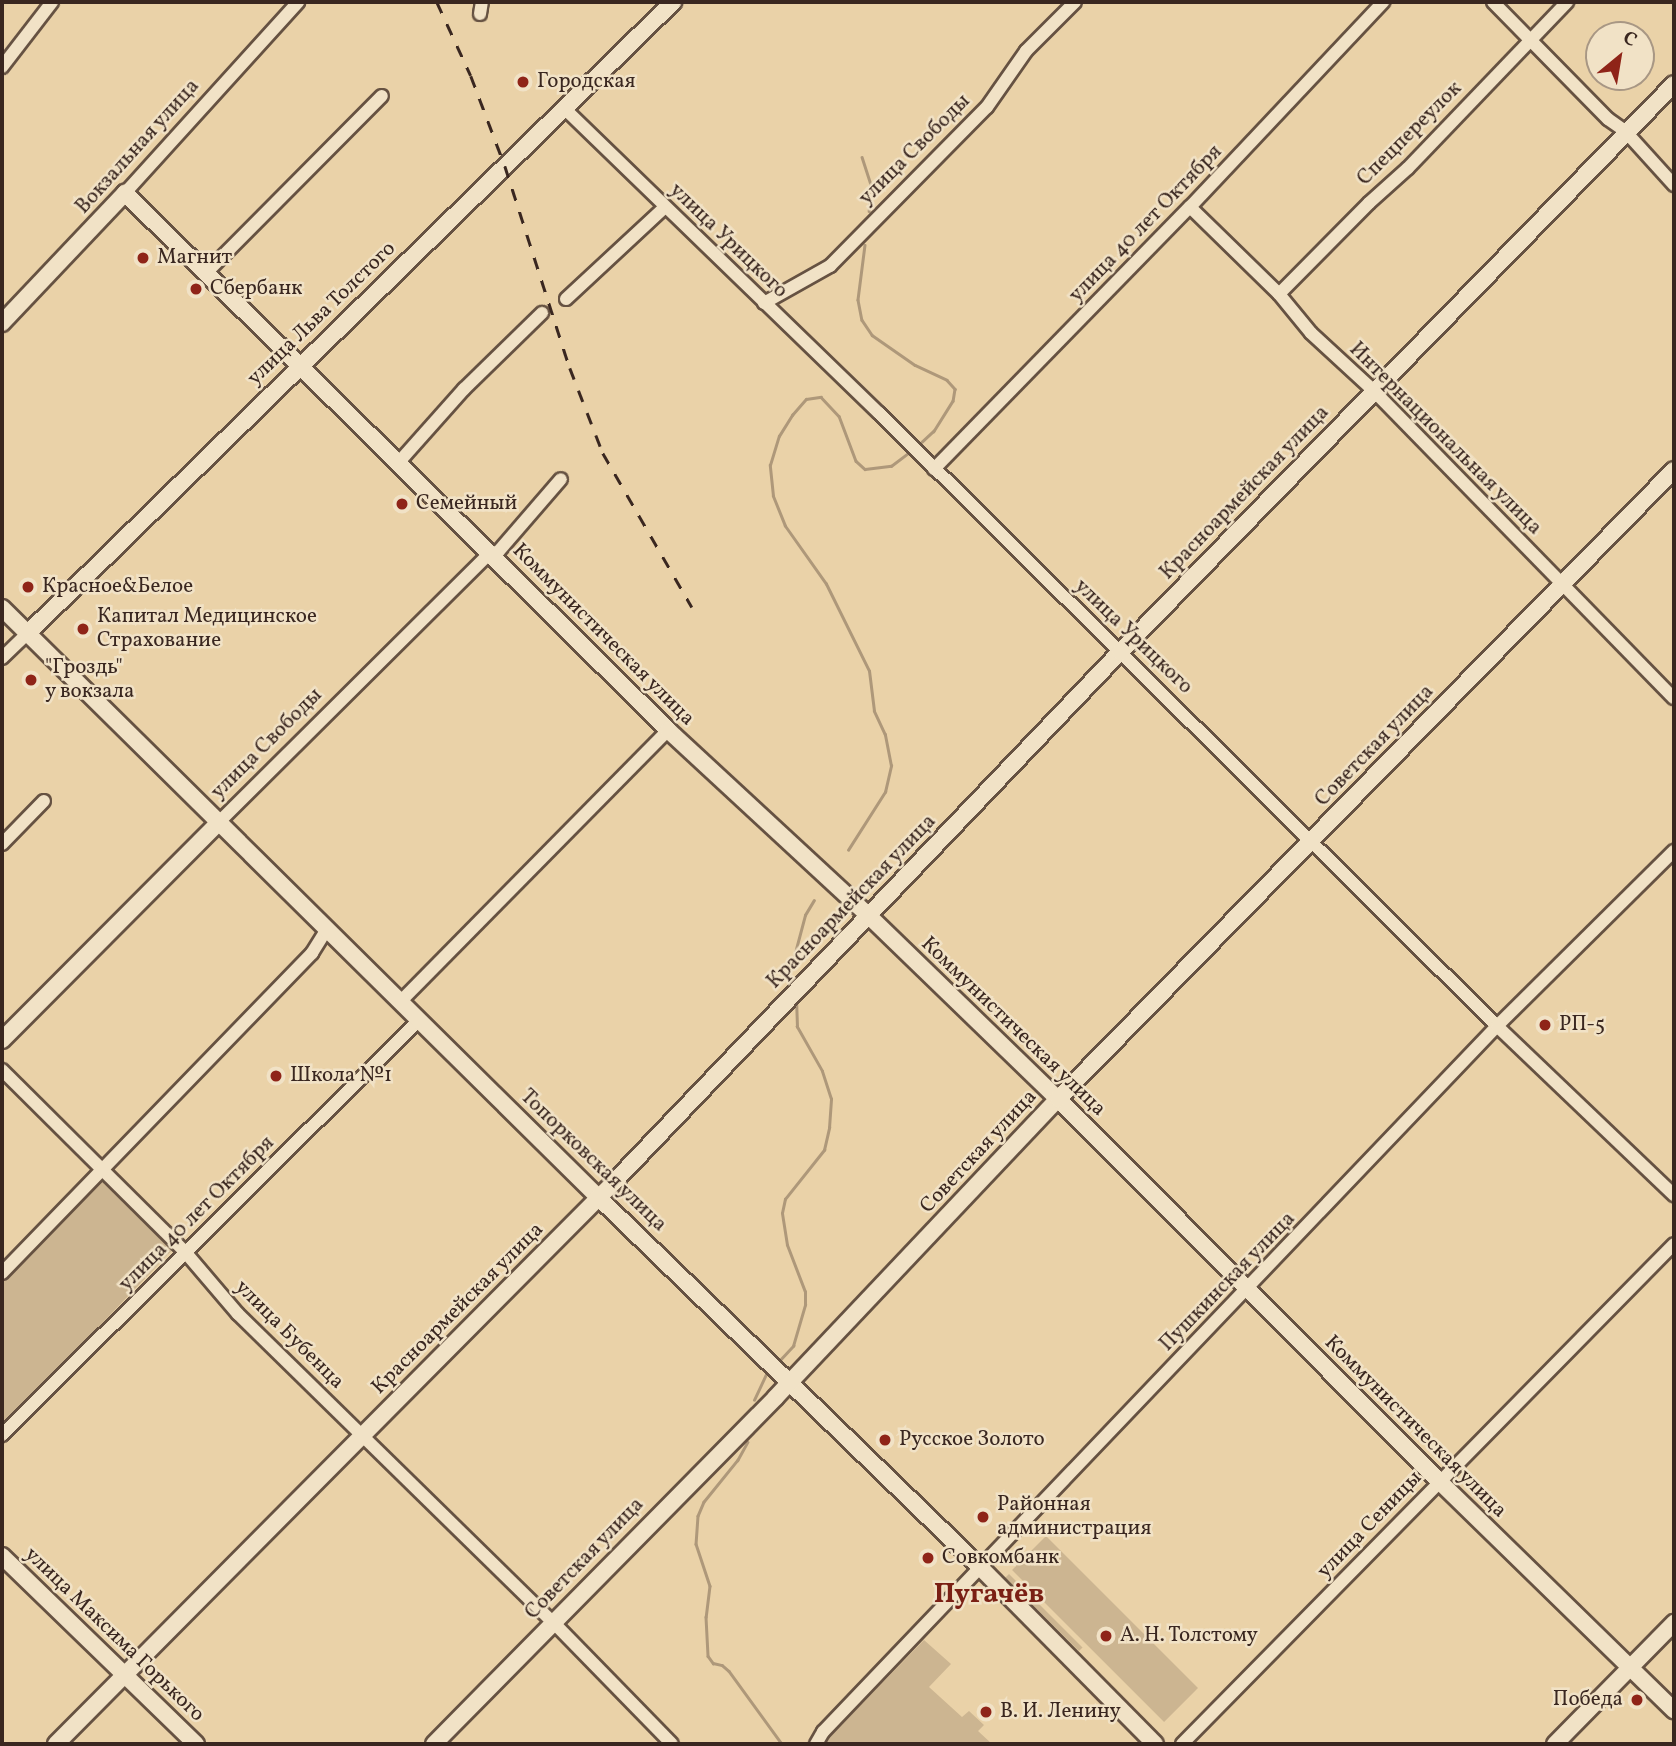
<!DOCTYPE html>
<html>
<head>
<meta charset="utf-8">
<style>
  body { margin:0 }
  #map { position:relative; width:1676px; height:1746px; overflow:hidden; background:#ead2a8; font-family:Vollkorn,serif }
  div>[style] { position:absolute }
  .green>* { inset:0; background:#ccb591; transform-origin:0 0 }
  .stream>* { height:2.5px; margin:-1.25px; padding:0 1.25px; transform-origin:1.25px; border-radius:1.25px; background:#ae987a }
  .roads { filter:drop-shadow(2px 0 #665242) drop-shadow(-2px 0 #665242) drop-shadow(0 2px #665242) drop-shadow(0 -2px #665242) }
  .street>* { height:12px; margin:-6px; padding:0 6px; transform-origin:6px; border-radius:6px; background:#f1e2c6 }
  .secondary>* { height:16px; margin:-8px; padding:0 8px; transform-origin:8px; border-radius:8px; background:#f1e2c6 }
  .rail>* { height:2.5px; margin-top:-1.25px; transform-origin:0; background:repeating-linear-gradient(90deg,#3a2720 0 12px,transparent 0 24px) }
  .dots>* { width:19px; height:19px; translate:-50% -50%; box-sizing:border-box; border:4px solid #f1e2c6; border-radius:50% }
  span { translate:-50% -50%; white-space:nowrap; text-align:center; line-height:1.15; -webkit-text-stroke:5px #f1e2c6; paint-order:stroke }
  .poi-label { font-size:21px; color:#3a2720 }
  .left { translate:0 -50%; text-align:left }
  .right { translate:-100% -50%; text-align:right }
  .street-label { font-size:21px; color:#3a2720 }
  .district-label { font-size:28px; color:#7a1f14; font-weight:700 }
  .frame { position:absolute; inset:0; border:4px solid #3a2720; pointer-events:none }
  .north { position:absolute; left:1585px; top:21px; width:70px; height:70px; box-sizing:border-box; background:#f1e2c6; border:2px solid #a89784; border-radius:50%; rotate:30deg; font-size:19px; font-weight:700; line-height:28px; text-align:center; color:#3a2720 }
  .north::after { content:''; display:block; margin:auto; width:24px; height:32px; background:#8f2418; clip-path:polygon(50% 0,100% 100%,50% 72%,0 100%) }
</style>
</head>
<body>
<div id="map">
  <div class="green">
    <div style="clip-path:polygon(102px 1171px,176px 1246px,2px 1428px,2px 1278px)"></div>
    <div style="left:1046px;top:1536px;width:215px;height:48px;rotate:45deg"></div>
    <div style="left:1009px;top:1574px;width:104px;height:5px;rotate:45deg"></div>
    <div style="clip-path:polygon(924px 1640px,951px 1664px,929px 1687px,962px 1717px,969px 1711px,984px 1725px,978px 1731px,992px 1744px,823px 1744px)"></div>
  </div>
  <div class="stream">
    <div style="left:862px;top:157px;width:29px;rotate:72deg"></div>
    <div style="left:871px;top:185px;width:26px;rotate:94deg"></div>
    <div style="left:865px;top:245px;width:55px;rotate:97.3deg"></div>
    <div style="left:858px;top:300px;width:20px;rotate:79deg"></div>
    <div style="left:862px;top:320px;width:18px;rotate:56deg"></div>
    <div style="left:872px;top:335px;width:52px;rotate:34.9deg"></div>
    <div style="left:915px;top:365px;width:35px;rotate:25deg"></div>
    <div style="left:947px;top:380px;width:12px;rotate:48deg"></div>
    <div style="left:955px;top:389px;width:12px;rotate:99deg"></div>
    <div style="left:953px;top:401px;width:36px;rotate:122deg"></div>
    <div style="left:934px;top:431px;width:16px;rotate:137deg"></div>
    <div style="left:848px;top:850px;width:69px;rotate:-57.5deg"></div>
    <div style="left:885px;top:792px;width:27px;rotate:-77deg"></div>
    <div style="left:891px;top:766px;width:32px;rotate:-101deg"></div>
    <div style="left:885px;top:735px;width:26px;rotate:-115deg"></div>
    <div style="left:874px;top:711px;width:40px;rotate:-97.1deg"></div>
    <div style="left:869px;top:671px;width:97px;rotate:-116.3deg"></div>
    <div style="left:826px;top:584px;width:71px;rotate:-125.3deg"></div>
    <div style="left:785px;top:526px;width:32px;rotate:-112deg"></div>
    <div style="left:773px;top:496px;width:31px;rotate:-96deg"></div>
    <div style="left:770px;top:465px;width:30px;rotate:-73deg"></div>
    <div style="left:779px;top:436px;width:25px;rotate:-58deg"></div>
    <div style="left:792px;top:415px;width:21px;rotate:-49deg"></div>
    <div style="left:806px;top:399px;width:15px;rotate:-8deg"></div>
    <div style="left:821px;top:397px;width:26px;rotate:47deg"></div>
    <div style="left:839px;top:416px;width:48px;rotate:69.3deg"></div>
    <div style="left:856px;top:461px;width:12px;rotate:42deg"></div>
    <div style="left:865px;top:469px;width:26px;rotate:-7deg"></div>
    <div style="left:891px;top:466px;width:20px;rotate:-37deg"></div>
    <div style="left:791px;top:989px;width:10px;rotate:-107deg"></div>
    <div style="left:788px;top:979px;width:66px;rotate:-75.1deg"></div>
    <div style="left:805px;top:915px;width:17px;rotate:-59deg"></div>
    <div style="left:779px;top:1361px;width:21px;rotate:-47deg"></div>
    <div style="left:793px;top:1346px;width:43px;rotate:-73.7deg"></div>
    <div style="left:805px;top:1305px;width:13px;rotate:-90deg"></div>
    <div style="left:805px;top:1292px;width:50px;rotate:-111deg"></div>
    <div style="left:787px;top:1245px;width:32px;rotate:-99deg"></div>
    <div style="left:782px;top:1213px;width:14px;rotate:-78deg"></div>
    <div style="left:785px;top:1199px;width:63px;rotate:-51.5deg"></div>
    <div style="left:824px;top:1150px;width:23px;rotate:-77deg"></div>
    <div style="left:829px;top:1128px;width:29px;rotate:-86deg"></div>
    <div style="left:831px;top:1099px;width:29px;rotate:-108deg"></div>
    <div style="left:822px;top:1071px;width:51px;rotate:-119.6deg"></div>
    <div style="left:797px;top:1027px;width:25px;rotate:-92deg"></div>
    <div style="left:754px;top:1400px;width:29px;rotate:-65deg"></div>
    <div style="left:748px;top:1442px;width:21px;rotate:119deg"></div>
    <div style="left:738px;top:1460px;width:54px;rotate:129deg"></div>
    <div style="left:704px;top:1502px;width:15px;rotate:113deg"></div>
    <div style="left:698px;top:1516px;width:28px;rotate:94deg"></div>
    <div style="left:696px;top:1544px;width:44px;rotate:71.6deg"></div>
    <div style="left:710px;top:1586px;width:31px;rotate:97deg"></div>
    <div style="left:706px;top:1617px;width:39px;rotate:87deg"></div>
    <div style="left:708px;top:1656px;width:9px;rotate:54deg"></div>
    <div style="left:713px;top:1663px;width:9px;rotate:13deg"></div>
    <div style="left:722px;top:1665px;width:9px;rotate:41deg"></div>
    <div style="left:729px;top:1671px;width:90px;rotate:54deg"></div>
  </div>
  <div class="roads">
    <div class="street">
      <div style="left:1493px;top:2px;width:164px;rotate:45.5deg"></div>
      <div style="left:1608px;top:119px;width:21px;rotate:35deg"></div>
      <div style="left:1625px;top:131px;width:73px;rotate:47.8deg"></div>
      <div style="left:480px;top:14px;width:12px;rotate:-81deg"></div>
      <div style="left:2px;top:67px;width:82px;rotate:-52.4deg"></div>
      <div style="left:564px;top:108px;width:438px;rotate:44.1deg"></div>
      <div style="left:879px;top:413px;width:870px;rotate:44.77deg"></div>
      <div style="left:1497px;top:1026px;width:245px;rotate:43.7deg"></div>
      <div style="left:125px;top:193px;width:258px;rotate:-47.8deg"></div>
      <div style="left:1190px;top:207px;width:124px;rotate:44.3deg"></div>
      <div style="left:1279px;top:294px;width:50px;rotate:50.6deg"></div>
      <div style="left:1311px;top:333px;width:86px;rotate:42.6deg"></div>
      <div style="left:1374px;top:391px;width:429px;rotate:45.7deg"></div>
      <div style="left:207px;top:272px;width:248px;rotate:-45.2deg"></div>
      <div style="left:1279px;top:294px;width:128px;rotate:-45.3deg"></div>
      <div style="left:1369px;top:203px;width:52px;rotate:-41.9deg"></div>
      <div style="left:1408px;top:168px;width:230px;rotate:-46.2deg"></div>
      <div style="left:566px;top:299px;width:135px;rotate:-42.9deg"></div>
      <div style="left:764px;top:303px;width:76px;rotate:-29.3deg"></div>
      <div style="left:830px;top:266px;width:223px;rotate:-45.4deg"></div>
      <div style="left:987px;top:107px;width:68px;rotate:-55.1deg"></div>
      <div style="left:1026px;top:51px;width:69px;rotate:-45deg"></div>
      <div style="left:399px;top:462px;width:98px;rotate:-48.3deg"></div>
      <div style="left:464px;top:389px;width:109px;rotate:-44.3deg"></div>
      <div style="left:934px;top:469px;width:366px;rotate:-45.7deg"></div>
      <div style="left:1190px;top:207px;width:282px;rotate:-46.7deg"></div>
      <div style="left:2px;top:658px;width:35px;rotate:-44deg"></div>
      <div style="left:220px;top:821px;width:380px;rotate:-44.8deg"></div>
      <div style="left:490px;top:553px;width:8px;rotate:-7deg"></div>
      <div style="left:498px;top:552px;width:96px;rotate:-49.2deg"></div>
      <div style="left:2px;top:844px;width:60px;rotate:-45.7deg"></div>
      <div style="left:400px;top:1002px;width:382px;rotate:-45.4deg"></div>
      <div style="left:2px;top:1070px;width:260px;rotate:44.8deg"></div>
      <div style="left:186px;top:1253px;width:80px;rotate:49.6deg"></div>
      <div style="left:238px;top:1314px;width:441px;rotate:44.4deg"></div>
      <div style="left:553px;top:1622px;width:170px;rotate:45.7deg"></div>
      <div style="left:2px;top:1273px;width:446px;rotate:-45.9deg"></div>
      <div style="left:312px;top:953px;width:28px;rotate:-58deg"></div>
      <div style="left:2px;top:1435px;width:588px;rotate:-44.86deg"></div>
      <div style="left:816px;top:1744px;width:14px;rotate:-60deg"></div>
      <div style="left:823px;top:1732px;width:976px;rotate:-46.33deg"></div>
      <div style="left:1497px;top:1026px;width:249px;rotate:-44.7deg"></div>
      <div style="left:1182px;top:1744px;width:701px;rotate:-45.46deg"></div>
    </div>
    <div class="secondary">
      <div style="left:2px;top:323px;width:179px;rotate:-46.6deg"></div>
      <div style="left:125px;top:193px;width:764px;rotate:44.68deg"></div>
      <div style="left:668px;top:730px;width:272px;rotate:42.8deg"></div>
      <div style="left:868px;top:915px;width:264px;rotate:44.1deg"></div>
      <div style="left:1058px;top:1099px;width:541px;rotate:45.07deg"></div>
      <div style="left:1440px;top:1482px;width:327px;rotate:44.3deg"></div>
      <div style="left:2px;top:608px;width:838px;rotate:44.66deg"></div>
      <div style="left:598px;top:1197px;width:533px;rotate:44.09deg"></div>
      <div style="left:981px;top:1568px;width:247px;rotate:45.3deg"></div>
      <div style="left:27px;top:634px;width:904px;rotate:-44.37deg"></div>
      <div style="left:2px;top:1040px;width:309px;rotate:-45.1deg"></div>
      <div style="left:2px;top:1556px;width:270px;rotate:44.1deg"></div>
      <div style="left:56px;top:1744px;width:792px;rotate:-45.2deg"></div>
      <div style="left:614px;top:1182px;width:733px;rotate:-46.33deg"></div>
      <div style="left:1120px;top:652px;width:793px;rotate:-45.71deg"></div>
      <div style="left:434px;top:1744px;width:487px;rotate:-45.4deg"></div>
      <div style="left:776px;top:1397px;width:410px;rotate:-46.6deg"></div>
      <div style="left:1058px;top:1099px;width:880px;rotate:-45.6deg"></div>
      <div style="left:1555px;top:1744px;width:170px;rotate:-45.5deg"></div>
    </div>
  </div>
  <div class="rail">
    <div style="left:437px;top:2px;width:81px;rotate:65.3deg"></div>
    <div style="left:471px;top:76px;width:96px;rotate:69.3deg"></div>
    <div style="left:505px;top:166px;width:212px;rotate:72.2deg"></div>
    <div style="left:570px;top:368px;width:91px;rotate:68.8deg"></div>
    <div style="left:603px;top:453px;width:178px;rotate:60deg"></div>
  </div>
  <div class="dots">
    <div style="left:523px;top:82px;background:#8f2418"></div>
    <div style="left:143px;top:258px;background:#8f2418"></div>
    <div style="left:196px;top:289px;background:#8f2418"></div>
    <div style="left:402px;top:504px;background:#8f2418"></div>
    <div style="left:28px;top:587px;background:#8f2418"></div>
    <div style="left:83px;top:629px;background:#8f2418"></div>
    <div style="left:31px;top:680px;background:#8f2418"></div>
    <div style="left:1545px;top:1025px;background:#8f2418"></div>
    <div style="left:276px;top:1076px;background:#8f2418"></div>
    <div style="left:885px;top:1440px;background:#8f2418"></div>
    <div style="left:983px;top:1517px;background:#8f2418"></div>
    <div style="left:928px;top:1558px;background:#8f2418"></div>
    <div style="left:1106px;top:1636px;background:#8f2418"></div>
    <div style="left:1637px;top:1700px;background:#8f2418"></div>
    <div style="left:986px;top:1712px;background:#8f2418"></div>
  </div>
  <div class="poi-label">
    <span class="left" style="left:537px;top:82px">Городская</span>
    <span class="left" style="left:157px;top:258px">Магнит</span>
    <span class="left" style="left:210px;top:289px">Сбербанк</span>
    <span class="left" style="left:416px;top:504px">Семейный</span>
    <span class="left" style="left:42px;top:587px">Красное&amp;Белое</span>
    <span class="left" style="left:97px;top:629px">Капитал Медицинское<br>Страхование</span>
    <span class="left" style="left:45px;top:680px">"Гроздь"<br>у вокзала</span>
    <span class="left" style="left:1559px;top:1025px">РП-5</span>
    <span class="left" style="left:290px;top:1076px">Школа №1</span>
    <span class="left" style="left:899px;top:1440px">Русское Золото</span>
    <span class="left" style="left:997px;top:1517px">Районная<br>администрация</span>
    <span class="left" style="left:942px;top:1558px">Совкомбанк</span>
    <span class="left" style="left:1120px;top:1636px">А. Н. Толстому</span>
    <span class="right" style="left:1623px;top:1700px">Победа</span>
    <span class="left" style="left:1000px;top:1712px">В. И. Ленину</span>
  </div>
  <div class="street-label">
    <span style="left:1410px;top:134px;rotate:-45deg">Спецпереулок</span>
    <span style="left:138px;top:147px;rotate:-48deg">Вокзальная улица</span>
    <span style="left:915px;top:150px;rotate:-45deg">улица Свободы</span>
    <span style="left:1146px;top:224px;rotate:-46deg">улица 40 лет Октября</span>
    <span style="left:728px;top:241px;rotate:44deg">улица Урицкого</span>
    <span style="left:322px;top:314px;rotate:-44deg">улица Льва Толстого</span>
    <span style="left:1445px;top:439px;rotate:45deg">Интернациональная улица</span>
    <span style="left:1245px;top:493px;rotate:-46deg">Красноармейская улица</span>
    <span style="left:603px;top:635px;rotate:45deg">Коммунистическая улица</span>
    <span style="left:1133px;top:637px;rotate:44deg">улица Урицкого</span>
    <span style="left:267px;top:744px;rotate:-45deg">улица Свободы</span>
    <span style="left:1375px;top:746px;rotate:-46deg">Советская улица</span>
    <span style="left:852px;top:902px;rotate:-46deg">Красноармейская улица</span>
    <span style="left:1013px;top:1027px;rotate:44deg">Коммунистическая улица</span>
    <span style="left:979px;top:1152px;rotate:-47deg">Советская улица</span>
    <span style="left:593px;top:1161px;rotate:44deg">Топорковская улица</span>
    <span style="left:197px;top:1214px;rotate:-45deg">улица 40 лет Октября</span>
    <span style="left:1228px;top:1282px;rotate:-46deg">Пушкинская улица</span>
    <span style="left:458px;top:1309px;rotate:-45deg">Красноармейская улица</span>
    <span style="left:289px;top:1335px;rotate:45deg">улица Бубенца</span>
    <span style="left:1415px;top:1427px;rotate:45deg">Коммунистическая улица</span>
    <span style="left:1370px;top:1525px;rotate:-46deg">улица Сеницы</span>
    <span style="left:585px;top:1559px;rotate:-46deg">Советская улица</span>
    <span style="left:114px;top:1635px;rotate:44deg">улица Максима Горького</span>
  </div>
  <div class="district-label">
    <span style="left:989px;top:1595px">Пугачёв</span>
  </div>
  <div class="frame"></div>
  <div class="north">С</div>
</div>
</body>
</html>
